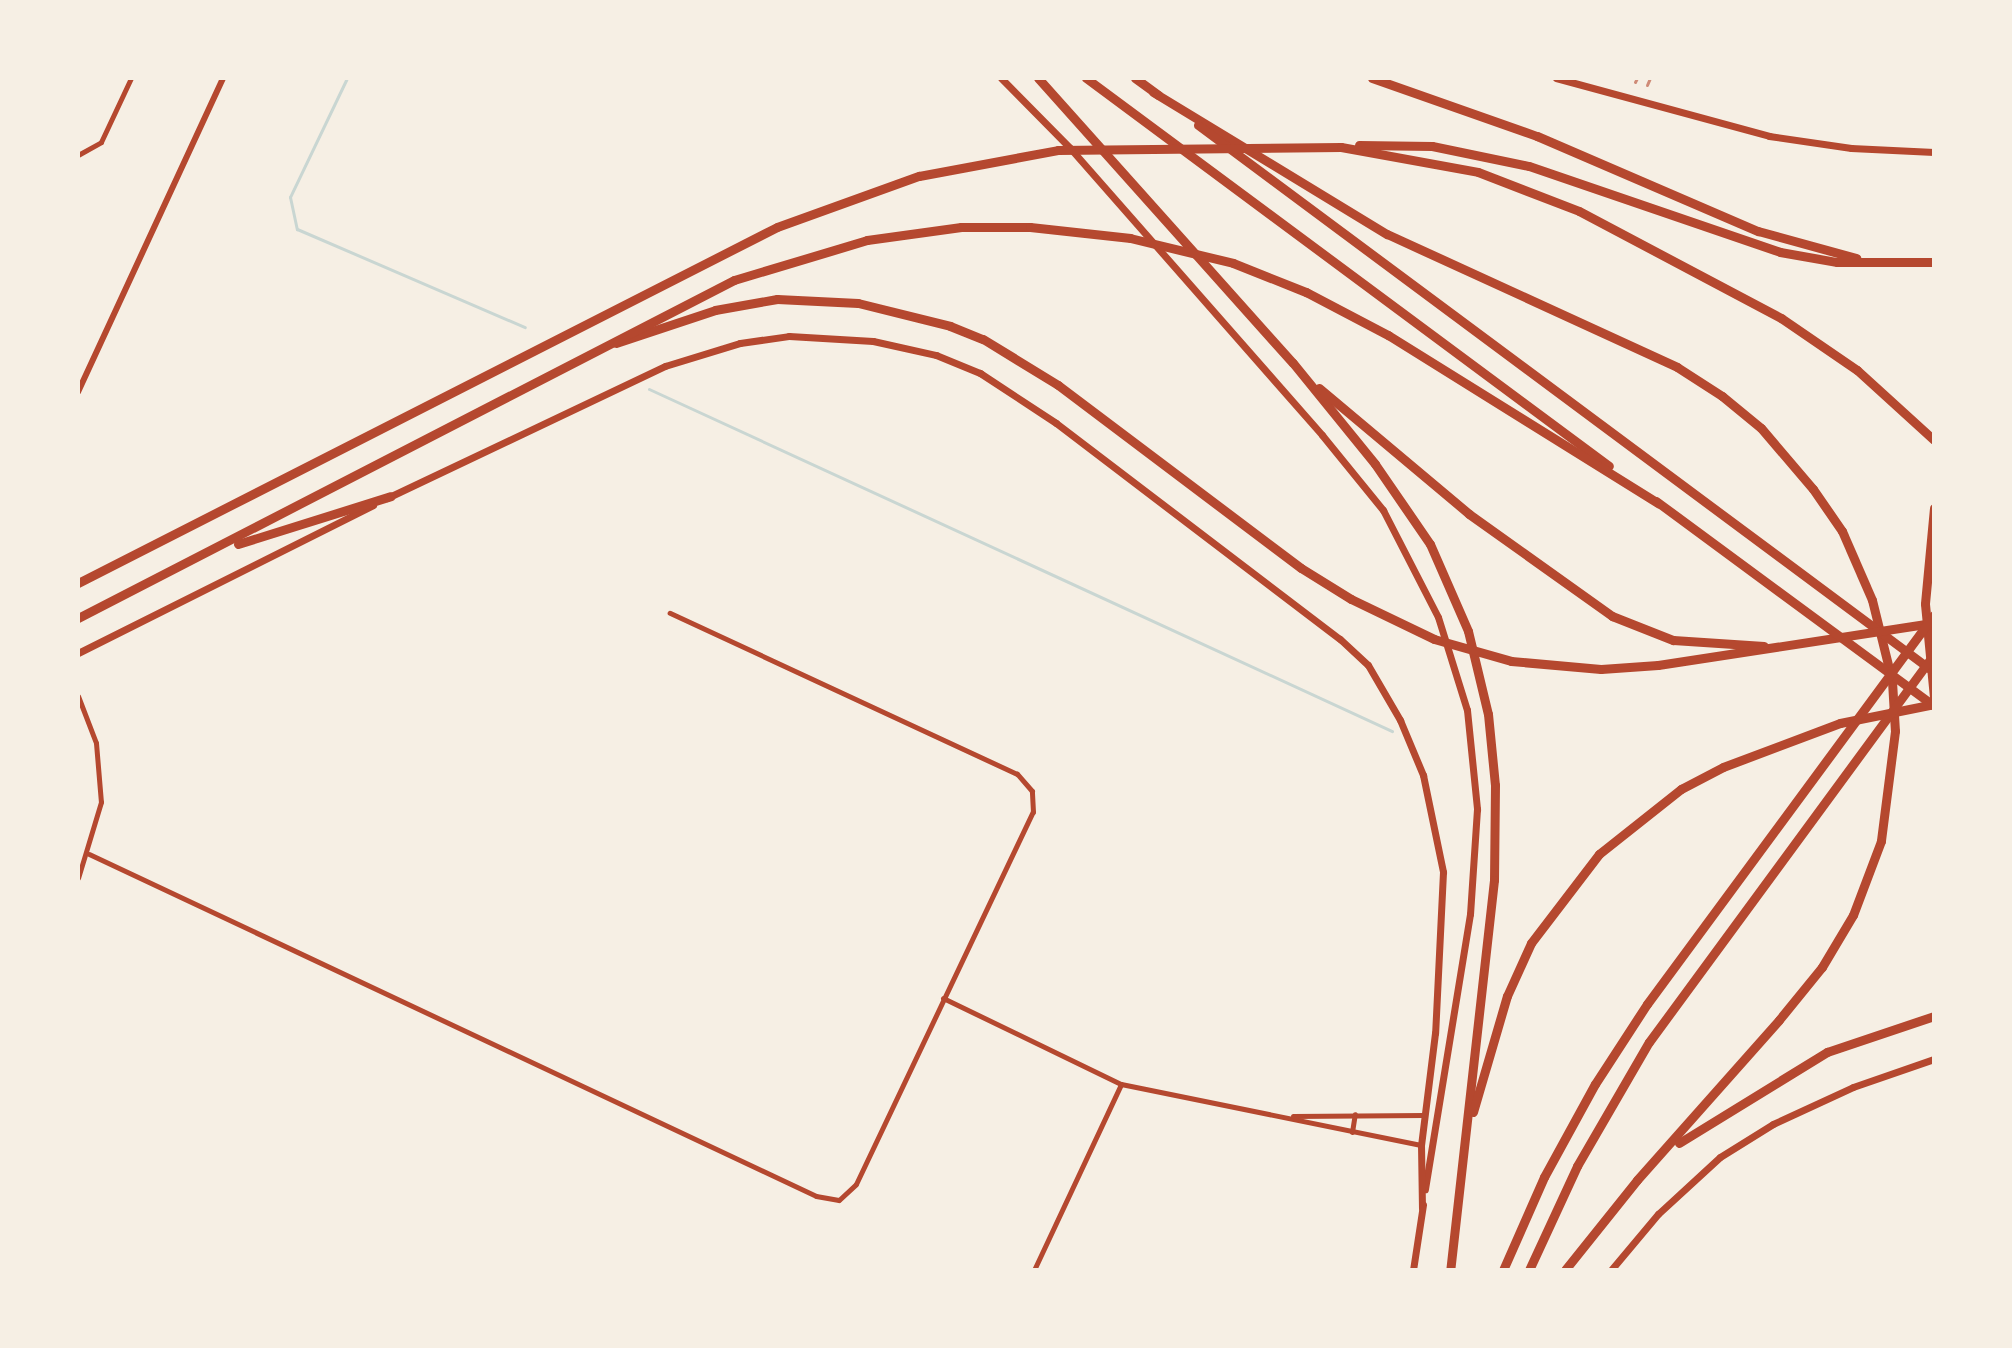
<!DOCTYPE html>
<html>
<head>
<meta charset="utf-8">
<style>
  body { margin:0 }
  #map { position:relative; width:2012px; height:1348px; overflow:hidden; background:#f6efe4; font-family:Signika,sans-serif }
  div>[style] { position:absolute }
  .stream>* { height:3px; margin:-1.5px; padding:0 1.5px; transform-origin:1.5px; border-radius:1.5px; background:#c9d6d2 }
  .minor>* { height:5px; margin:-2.5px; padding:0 2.5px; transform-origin:2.5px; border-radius:2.5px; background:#b5482f }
  .tertiary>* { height:6px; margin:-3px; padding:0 3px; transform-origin:3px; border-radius:3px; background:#b5482f }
  .secondary>* { height:7px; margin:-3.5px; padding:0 3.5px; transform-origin:3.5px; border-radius:3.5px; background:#b5482f }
  .motorway>* { height:9px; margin:-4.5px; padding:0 4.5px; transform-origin:4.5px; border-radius:4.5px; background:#b5482f }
  .rail>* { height:3px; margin:-1.5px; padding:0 1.5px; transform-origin:1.5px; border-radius:1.5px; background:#cf8b77 }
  span { translate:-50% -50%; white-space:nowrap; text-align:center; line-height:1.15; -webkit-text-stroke:7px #f6efe4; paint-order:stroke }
  .frame { position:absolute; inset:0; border:80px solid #f6efe4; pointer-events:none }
</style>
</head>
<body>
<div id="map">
  <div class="stream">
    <div style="left:347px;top:78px;width:132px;rotate:115.6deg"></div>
    <div style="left:290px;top:197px;width:33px;rotate:78deg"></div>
    <div style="left:297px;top:229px;width:248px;rotate:23.3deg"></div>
    <div style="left:649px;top:389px;width:818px;rotate:24.72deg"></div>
  </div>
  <div class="minor">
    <div style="left:78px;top:155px;width:26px;rotate:-29deg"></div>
    <div style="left:101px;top:142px;width:71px;rotate:-64.9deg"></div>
    <div style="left:78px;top:696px;width:50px;rotate:69deg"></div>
    <div style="left:96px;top:743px;width:59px;rotate:85.2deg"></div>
    <div style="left:101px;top:802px;width:79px;rotate:106.8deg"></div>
    <div style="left:89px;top:854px;width:803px;rotate:25.19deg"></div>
    <div style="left:816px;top:1196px;width:23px;rotate:10deg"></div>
    <div style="left:839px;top:1200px;width:23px;rotate:-43deg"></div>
    <div style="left:856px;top:1184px;width:412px;rotate:-64.6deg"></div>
    <div style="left:1033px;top:812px;width:21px;rotate:-93deg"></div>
    <div style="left:1032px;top:791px;width:23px;rotate:-131deg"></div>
    <div style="left:1017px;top:774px;width:383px;rotate:-155.1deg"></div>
    <div style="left:943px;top:998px;width:198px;rotate:25.8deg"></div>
    <div style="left:1121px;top:1084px;width:306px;rotate:11.5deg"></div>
    <div style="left:1293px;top:1116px;width:131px;rotate:-0.4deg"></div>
    <div style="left:1352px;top:1132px;width:18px;rotate:-81deg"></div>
    <div style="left:1034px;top:1270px;width:205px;rotate:-64.9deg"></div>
  </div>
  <div class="tertiary">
    <div style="left:78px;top:392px;width:346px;rotate:-65.2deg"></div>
  </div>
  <div class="secondary">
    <div style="left:1001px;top:78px;width:98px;rotate:45.4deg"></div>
    <div style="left:1070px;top:148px;width:382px;rotate:48.7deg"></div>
    <div style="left:1322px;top:435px;width:97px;rotate:50.9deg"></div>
    <div style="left:1383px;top:510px;width:120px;rotate:62.8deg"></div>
    <div style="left:1438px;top:617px;width:97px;rotate:72.7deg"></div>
    <div style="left:1467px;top:710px;width:100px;rotate:84.2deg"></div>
    <div style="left:1477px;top:809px;width:105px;rotate:93.8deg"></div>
    <div style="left:1470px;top:914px;width:279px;rotate:99.3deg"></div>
    <div style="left:1556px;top:78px;width:221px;rotate:15.2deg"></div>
    <div style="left:1769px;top:136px;width:83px;rotate:8.3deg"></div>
    <div style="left:1851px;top:148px;width:83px;rotate:2.8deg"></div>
    <div style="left:387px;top:498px;width:308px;rotate:-25.4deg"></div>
    <div style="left:665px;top:366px;width:78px;rotate:-17deg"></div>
    <div style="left:740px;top:343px;width:49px;rotate:-8.1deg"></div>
    <div style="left:789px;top:336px;width:84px;rotate:3.4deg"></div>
    <div style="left:873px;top:341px;width:65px;rotate:12.5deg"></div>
    <div style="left:936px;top:355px;width:48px;rotate:22.2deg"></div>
    <div style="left:980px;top:373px;width:91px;rotate:33.3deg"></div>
    <div style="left:1056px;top:423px;width:357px;rotate:37.3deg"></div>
    <div style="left:1340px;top:639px;width:38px;rotate:43deg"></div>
    <div style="left:1368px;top:665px;width:64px;rotate:59.8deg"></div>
    <div style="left:1400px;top:720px;width:60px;rotate:67.3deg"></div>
    <div style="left:1423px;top:775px;width:99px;rotate:78.3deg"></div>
    <div style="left:1443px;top:872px;width:161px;rotate:92.8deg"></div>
    <div style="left:1435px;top:1033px;width:113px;rotate:97.1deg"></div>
    <div style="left:1421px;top:1145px;width:63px;rotate:89.1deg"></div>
    <div style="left:78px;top:653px;width:330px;rotate:-26.6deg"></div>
    <div style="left:1413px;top:1270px;width:66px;rotate:-81.3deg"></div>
    <div style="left:1611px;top:1270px;width:73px;rotate:-50deg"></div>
    <div style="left:1658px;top:1214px;width:84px;rotate:-42.6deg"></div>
    <div style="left:1720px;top:1157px;width:62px;rotate:-31.9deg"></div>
    <div style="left:1773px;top:1124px;width:88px;rotate:-24.8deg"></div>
    <div style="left:1853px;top:1087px;width:86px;rotate:-19.1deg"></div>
  </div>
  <div class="motorway">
    <div style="left:1038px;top:78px;width:382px;rotate:48.2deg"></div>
    <div style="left:1293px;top:363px;width:130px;rotate:50.9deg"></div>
    <div style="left:1375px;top:464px;width:97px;rotate:55.5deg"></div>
    <div style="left:1430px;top:544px;width:95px;rotate:66.4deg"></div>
    <div style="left:1468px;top:631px;width:85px;rotate:76.5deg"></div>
    <div style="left:1488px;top:714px;width:71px;rotate:84.4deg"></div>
    <div style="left:1495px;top:785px;width:95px;rotate:90.6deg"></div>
    <div style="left:1494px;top:880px;width:392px;rotate:96.4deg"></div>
    <div style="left:1086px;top:78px;width:651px;rotate:36.57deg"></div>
    <div style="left:1135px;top:78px;width:29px;rotate:36deg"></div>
    <div style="left:1372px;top:78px;width:175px;rotate:19.4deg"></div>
    <div style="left:1537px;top:136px;width:241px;rotate:23.3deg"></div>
    <div style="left:1758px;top:231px;width:102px;rotate:15.4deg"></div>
    <div style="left:1153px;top:92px;width:274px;rotate:31.3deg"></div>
    <div style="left:1387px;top:234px;width:319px;rotate:24.6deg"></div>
    <div style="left:1677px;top:367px;width:54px;rotate:32.8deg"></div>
    <div style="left:1722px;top:396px;width:50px;rotate:39.4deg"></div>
    <div style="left:1761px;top:428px;width:80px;rotate:49.6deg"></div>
    <div style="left:1813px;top:489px;width:51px;rotate:55.4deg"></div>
    <div style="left:1842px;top:531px;width:75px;rotate:66.5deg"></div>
    <div style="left:1872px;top:600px;width:83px;rotate:76.1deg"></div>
    <div style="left:1892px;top:681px;width:50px;rotate:86.6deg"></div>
    <div style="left:1895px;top:731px;width:111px;rotate:97.3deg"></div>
    <div style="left:1881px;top:841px;width:79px;rotate:110.7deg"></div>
    <div style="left:1853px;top:915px;width:61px;rotate:120.8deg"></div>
    <div style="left:1822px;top:967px;width:68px;rotate:129.1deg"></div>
    <div style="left:1779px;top:1020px;width:214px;rotate:131.6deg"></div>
    <div style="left:1637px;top:1180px;width:115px;rotate:128.7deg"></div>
    <div style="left:1198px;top:125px;width:917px;rotate:36.62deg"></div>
    <div style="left:1359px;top:145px;width:73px;rotate:0.8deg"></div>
    <div style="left:1432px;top:146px;width:99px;rotate:11.7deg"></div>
    <div style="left:1529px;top:166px;width:265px;rotate:18.9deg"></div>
    <div style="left:1780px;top:252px;width:58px;rotate:10deg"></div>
    <div style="left:1837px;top:262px;width:97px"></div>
    <div style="left:616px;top:343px;width:104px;rotate:-18.4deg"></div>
    <div style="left:715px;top:310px;width:63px;rotate:-10.1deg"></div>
    <div style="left:777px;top:299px;width:81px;rotate:2.8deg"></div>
    <div style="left:858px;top:303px;width:95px;rotate:14deg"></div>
    <div style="left:950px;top:326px;width:35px;rotate:22deg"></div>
    <div style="left:983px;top:339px;width:88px;rotate:31.5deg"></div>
    <div style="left:1058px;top:385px;width:304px;rotate:37deg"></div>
    <div style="left:1301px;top:568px;width:59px;rotate:31.8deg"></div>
    <div style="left:1351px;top:599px;width:92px;rotate:25.7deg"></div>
    <div style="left:1434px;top:639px;width:80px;rotate:15.9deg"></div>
    <div style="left:1511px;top:661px;width:90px;rotate:5.1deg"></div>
    <div style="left:1601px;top:669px;width:57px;rotate:-4deg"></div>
    <div style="left:1658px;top:665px;width:279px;rotate:-8.7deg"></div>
    <div style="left:1319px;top:388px;width:196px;rotate:40deg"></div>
    <div style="left:1469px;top:514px;width:176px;rotate:35.5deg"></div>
    <div style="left:1612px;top:616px;width:66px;rotate:21.5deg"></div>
    <div style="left:1673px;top:640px;width:91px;rotate:3.8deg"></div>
    <div style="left:1656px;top:501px;width:345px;rotate:36.4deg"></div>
    <div style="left:1934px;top:508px;width:96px;rotate:95.4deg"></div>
    <div style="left:1925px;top:604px;width:93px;rotate:84.5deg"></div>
    <div style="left:238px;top:544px;width:160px;rotate:-17.4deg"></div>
    <div style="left:78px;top:583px;width:784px;rotate:-26.99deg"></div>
    <div style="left:777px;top:227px;width:151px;rotate:-19.8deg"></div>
    <div style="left:919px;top:176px;width:141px;rotate:-10.6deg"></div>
    <div style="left:1058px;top:150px;width:283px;rotate:-0.6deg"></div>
    <div style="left:1341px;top:147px;width:139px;rotate:10.3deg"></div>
    <div style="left:1478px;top:172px;width:108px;rotate:21.1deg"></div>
    <div style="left:1579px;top:211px;width:229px;rotate:27.9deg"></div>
    <div style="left:1781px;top:318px;width:92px;rotate:34.4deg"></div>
    <div style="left:1857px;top:370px;width:104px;rotate:42.3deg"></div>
    <div style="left:78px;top:618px;width:738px;rotate:-27.26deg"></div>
    <div style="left:734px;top:280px;width:139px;rotate:-16.7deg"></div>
    <div style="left:867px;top:240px;width:95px;rotate:-7.9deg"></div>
    <div style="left:961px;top:227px;width:69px"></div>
    <div style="left:1030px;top:227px;width:101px;rotate:6.3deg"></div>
    <div style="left:1130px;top:238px;width:106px;rotate:13.6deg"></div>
    <div style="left:1233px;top:263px;width:79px;rotate:21.7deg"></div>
    <div style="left:1306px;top:292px;width:93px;rotate:27.7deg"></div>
    <div style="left:1388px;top:335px;width:319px;rotate:31.9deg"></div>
    <div style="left:1473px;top:1112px;width:121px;rotate:-73.7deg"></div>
    <div style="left:1507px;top:996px;width:58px;rotate:-65.6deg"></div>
    <div style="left:1531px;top:943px;width:112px;rotate:-52.6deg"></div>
    <div style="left:1599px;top:854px;width:105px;rotate:-38.4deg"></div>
    <div style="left:1681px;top:789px;width:47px;rotate:-27.6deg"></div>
    <div style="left:1723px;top:767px;width:125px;rotate:-20.6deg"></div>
    <div style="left:1840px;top:723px;width:96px;rotate:-11.4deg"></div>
    <div style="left:1679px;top:1143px;width:174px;rotate:-31.6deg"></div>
    <div style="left:1827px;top:1052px;width:113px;rotate:-18.6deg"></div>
    <div style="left:1503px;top:1270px;width:102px;rotate:-66.2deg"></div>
    <div style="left:1544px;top:1177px;width:106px;rotate:-61.3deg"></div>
    <div style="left:1595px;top:1084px;width:95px;rotate:-57deg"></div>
    <div style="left:1647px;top:1004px;width:483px;rotate:-53.6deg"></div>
    <div style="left:1529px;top:1270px;width:115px;rotate:-65.2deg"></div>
    <div style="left:1577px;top:1166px;width:143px;rotate:-59.9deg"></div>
    <div style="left:1649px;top:1042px;width:481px;rotate:-53.7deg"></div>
  </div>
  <div class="rail">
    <div style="left:1635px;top:82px;width:4px;rotate:-63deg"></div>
    <div style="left:1647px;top:85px;width:8px;rotate:-67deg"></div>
  </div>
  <div class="frame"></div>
</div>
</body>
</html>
